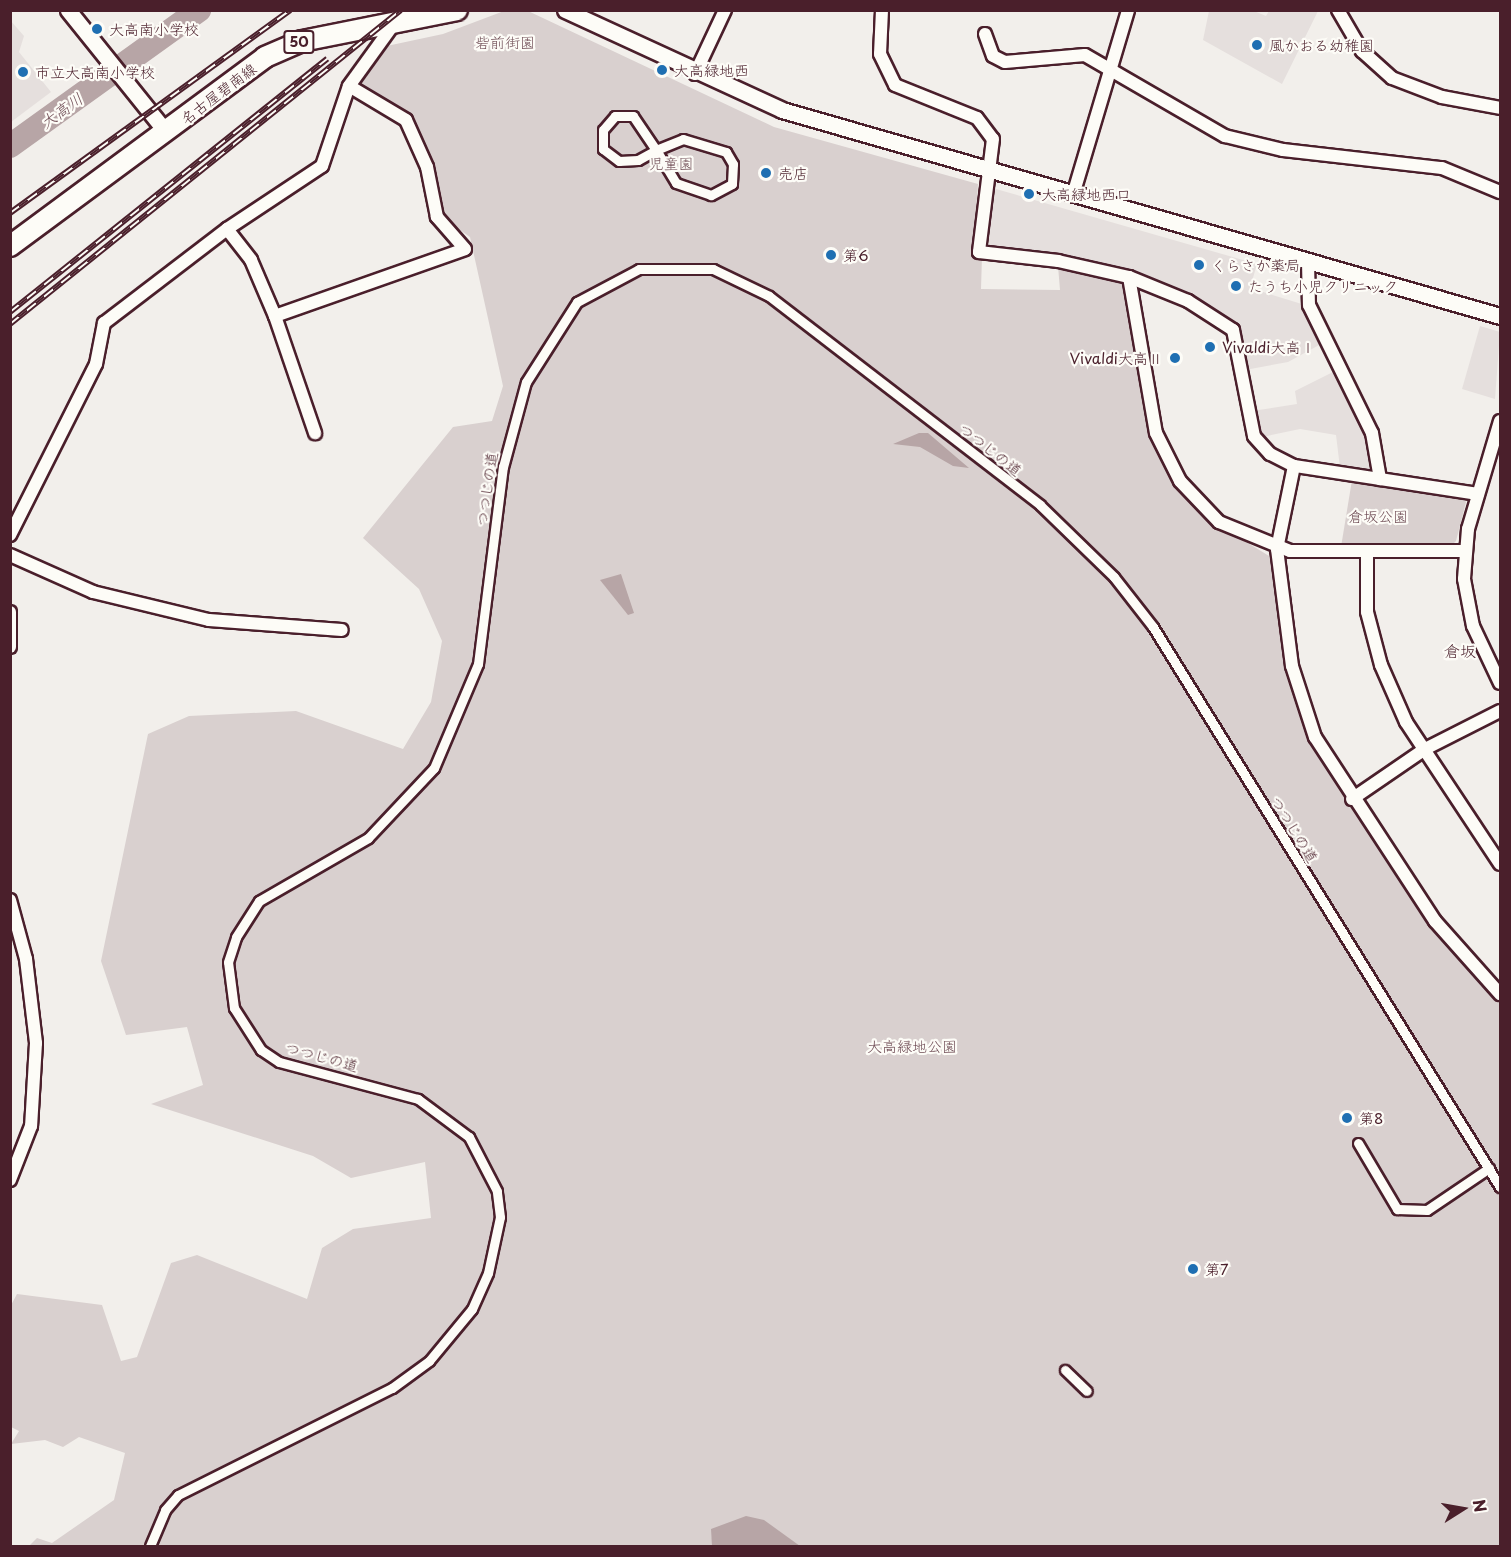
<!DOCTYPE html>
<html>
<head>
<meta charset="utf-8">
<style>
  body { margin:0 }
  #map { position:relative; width:1511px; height:1557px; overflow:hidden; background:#f2efeb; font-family:"Playpen Sans","Klee One",sans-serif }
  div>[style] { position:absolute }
  .built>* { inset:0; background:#e5dfdd }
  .green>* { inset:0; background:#d9d0cf }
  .water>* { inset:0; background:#b7a5a6 }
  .river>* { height:24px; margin:-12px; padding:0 12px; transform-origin:12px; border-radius:12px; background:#b7a5a6 }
  .roads { filter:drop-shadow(2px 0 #4a1f2b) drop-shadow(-2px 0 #4a1f2b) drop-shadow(0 2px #4a1f2b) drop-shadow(0 -2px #4a1f2b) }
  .pedestrian>* { height:9px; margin:-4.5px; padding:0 4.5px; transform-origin:4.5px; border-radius:4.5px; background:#fdfcf7 }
  .minor>* { height:12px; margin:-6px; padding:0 6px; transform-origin:6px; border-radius:6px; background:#fdfcf7 }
  .tertiary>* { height:15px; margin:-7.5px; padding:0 7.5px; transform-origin:7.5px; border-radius:7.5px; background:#fdfcf7 }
  .primary>* { height:20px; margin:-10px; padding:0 10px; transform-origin:10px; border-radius:10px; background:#fdfcf7 }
  .rail>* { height:6px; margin-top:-3px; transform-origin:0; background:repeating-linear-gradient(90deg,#fdfcf7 0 11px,#4a1f2b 0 22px); box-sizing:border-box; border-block:2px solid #4a1f2b }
  .dots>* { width:16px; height:16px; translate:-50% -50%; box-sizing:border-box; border:3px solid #fdfcf7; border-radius:50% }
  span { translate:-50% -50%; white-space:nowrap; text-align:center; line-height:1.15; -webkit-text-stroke:4.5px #fdfcf7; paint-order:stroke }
  .shield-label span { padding:2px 4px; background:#fdfcf7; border:2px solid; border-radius:4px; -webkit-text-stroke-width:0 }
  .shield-label { font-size:14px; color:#4a1f2b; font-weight:700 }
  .poi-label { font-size:15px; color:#4a1f2b }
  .left { translate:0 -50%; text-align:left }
  .right { translate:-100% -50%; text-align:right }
  .park-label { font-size:15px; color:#6e4b54 }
  .street-label { font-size:15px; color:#4a1f2b }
  .water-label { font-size:16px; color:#704e56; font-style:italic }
  .neighbourhood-label { font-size:16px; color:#4a1f2b }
  .frame { position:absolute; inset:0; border:12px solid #4a1f2b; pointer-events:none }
  .north { position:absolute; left:1433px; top:1479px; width:60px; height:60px; -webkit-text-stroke:4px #fdfcf7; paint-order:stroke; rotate:79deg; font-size:16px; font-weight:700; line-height:24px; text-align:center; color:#4a1f2b }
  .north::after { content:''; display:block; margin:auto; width:21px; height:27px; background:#4a1f2b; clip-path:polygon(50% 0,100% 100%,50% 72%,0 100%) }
</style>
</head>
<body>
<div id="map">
  <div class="built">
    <div style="clip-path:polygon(1209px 11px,1254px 11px,1266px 16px,1269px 11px,1318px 11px,1282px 84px,1203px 40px)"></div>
    <div style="clip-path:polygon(10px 20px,24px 36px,19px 52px,51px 92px,11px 122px)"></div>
    <div style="clip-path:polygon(989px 187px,1257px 264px,1250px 288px,1305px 305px,1321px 344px,1288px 362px,1245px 370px,1238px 323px,1190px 296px,987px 251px)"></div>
    <div style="clip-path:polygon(1480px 326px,1500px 332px,1495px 399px,1462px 389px)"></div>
    <div style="clip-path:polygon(1335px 371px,1371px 444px,1372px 471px,1340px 468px,1336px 435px,1300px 429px,1262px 437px,1258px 432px,1252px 411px,1297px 404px,1295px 391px)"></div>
  </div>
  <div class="green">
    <div style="clip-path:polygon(504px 11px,528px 11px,774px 127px,978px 184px,973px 255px,982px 256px,981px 289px,1060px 290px,1058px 266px,1125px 283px,1147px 415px,1163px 462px,1202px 515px,1274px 559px,1287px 667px,1312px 743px,1436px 932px,1500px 1002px,1500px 1546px,29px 1546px,37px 1538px,52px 1543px,114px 1500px,125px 1453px,79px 1437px,63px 1447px,45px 1440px,11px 1444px,19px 1431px,11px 1427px,10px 1307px,17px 1294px,102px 1305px,121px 1361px,137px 1357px,171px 1263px,197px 1255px,307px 1299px,322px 1248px,353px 1229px,431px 1218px,425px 1162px,351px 1178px,313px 1156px,151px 1104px,203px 1085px,187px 1027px,126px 1035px,101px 961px,148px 734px,189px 716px,296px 711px,403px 749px,431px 702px,442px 641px,419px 589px,363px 538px,453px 427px,492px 421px,503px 386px,470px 237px,443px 218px,411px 117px,356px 86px,382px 47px,443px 34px)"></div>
    <div style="clip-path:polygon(1352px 480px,1462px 497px,1466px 502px,1456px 541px,1451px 546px,1341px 547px)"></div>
  </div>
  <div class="water">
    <div style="clip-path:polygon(919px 433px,928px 433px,969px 468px,953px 466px,920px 447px,893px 444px)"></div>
    <div style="clip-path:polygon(621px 574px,634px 613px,628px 615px,600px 580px)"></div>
    <div style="clip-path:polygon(746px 1516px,764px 1520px,800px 1546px,712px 1546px,711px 1529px)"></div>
  </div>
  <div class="river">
    <div style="left:10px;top:146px;width:233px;rotate:-35.7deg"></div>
  </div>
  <div class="roads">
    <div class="pedestrian">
      <div style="left:656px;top:150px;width:41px;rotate:-124.1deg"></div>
      <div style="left:633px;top:116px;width:18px;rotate:180deg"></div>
      <div style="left:615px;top:116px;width:18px;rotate:131deg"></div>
      <div style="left:603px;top:130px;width:19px;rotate:90deg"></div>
      <div style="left:603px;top:149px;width:20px;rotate:37deg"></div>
      <div style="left:619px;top:161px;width:19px;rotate:-3deg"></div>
      <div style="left:638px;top:160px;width:21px;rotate:-29deg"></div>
      <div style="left:656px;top:150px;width:29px;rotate:-22deg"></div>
      <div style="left:683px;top:139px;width:45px;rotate:16.8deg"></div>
      <div style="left:726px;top:152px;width:14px;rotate:60deg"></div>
      <div style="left:733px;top:164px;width:20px;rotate:93deg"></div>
      <div style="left:732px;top:184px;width:24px;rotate:152deg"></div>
      <div style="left:711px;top:195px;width:37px;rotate:-161deg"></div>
      <div style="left:676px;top:183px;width:39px;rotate:-121deg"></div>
      <div style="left:1358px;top:1143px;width:77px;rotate:59.4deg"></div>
      <div style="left:1397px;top:1209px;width:30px;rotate:2deg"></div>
      <div style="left:1427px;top:1210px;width:75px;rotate:-34.1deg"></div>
      <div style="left:1065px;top:1370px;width:30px;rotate:44deg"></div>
      <div style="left:150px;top:1546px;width:39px;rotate:-67deg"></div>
      <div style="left:165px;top:1510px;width:20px;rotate:-49deg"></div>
      <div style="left:178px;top:1495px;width:239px;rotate:-26.6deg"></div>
      <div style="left:392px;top:1388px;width:46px;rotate:-36.1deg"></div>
      <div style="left:429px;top:1361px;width:67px;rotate:-50.4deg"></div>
      <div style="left:472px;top:1309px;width:39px;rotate:-66deg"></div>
      <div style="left:488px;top:1273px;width:57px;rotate:-77.9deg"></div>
      <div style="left:500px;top:1217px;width:26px;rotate:-97deg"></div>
      <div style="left:497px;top:1191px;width:61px;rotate:-117.4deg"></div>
      <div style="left:469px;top:1137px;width:64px;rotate:-143.3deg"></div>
      <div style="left:418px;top:1099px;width:144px;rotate:-165.1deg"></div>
      <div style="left:279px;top:1062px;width:22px;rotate:-146deg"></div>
      <div style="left:261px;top:1050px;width:50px;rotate:-122.7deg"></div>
      <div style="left:234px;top:1008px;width:46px;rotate:-97.4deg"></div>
      <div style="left:228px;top:962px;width:26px;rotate:-72deg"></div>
      <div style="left:236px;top:937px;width:43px;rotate:-57.4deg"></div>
      <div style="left:259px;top:901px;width:126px;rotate:-30deg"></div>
      <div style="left:368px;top:838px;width:96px;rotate:-46.7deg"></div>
      <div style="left:434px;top:768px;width:113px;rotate:-67.1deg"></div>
      <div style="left:478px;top:664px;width:199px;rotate:-82.8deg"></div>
      <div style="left:503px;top:467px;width:88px;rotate:-74.9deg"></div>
      <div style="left:526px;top:382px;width:95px;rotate:-57.5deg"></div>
      <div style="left:577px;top:302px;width:70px;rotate:-28deg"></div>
      <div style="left:639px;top:269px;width:74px"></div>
      <div style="left:713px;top:269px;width:62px;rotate:25.7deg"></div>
      <div style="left:769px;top:296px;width:342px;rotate:37.6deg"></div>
      <div style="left:1040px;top:505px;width:103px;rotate:44.2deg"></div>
      <div style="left:1114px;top:577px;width:63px;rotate:52deg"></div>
      <div style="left:1153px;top:627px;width:659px;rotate:58.22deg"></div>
    </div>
    <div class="minor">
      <div style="left:882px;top:10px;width:44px;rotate:92.6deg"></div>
      <div style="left:880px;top:54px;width:34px;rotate:64deg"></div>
      <div style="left:895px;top:85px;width:88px;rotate:21.9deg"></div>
      <div style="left:977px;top:118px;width:26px;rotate:53deg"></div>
      <div style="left:993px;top:139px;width:114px;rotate:97.1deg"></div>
      <div style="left:979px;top:252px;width:80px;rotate:6.5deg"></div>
      <div style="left:1058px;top:261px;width:73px;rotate:12.7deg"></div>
      <div style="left:1338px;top:10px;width:48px;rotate:59.7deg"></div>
      <div style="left:1362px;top:51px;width:40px;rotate:42deg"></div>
      <div style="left:1392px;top:78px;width:53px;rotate:20.8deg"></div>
      <div style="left:1442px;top:97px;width:59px;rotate:10.7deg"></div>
      <div style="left:985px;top:34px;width:23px;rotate:70deg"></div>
      <div style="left:993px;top:56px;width:13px;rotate:27deg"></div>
      <div style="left:1005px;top:62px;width:80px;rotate:-5deg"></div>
      <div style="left:1085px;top:55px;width:162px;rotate:30.1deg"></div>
      <div style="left:1225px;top:136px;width:60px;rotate:13.6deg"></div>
      <div style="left:1283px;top:150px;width:160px;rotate:6.5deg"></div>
      <div style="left:1442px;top:168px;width:63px;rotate:22.5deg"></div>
      <div style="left:695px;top:74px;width:71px;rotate:-64.9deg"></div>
      <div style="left:1073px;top:195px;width:193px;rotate:-73.4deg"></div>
      <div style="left:227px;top:229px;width:39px;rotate:52deg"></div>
      <div style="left:251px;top:260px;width:61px;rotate:66.8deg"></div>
      <div style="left:275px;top:316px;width:201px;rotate:-19.4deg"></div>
      <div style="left:465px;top:249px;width:43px;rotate:-131.2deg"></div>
      <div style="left:437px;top:217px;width:51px;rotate:-101.3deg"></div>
      <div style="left:427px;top:167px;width:51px;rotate:-114.1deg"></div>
      <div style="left:406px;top:120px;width:66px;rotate:-149.2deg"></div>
      <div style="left:1308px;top:262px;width:43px;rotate:88.7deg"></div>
      <div style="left:1309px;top:305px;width:143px;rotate:63.8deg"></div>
      <div style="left:1372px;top:433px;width:47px;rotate:80.1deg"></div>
      <div style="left:275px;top:316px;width:124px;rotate:71.1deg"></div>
      <div style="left:1500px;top:421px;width:113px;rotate:106.5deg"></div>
      <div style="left:1468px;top:529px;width:50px;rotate:94.6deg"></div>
      <div style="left:1464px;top:579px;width:48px;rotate:79.2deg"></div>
      <div style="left:1473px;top:626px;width:63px;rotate:64.7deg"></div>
      <div style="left:1294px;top:466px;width:27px;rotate:-153deg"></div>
      <div style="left:1270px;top:454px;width:24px;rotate:-132deg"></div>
      <div style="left:1254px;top:436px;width:108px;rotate:-101.2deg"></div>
      <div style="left:1233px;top:330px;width:54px;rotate:-147.2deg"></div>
      <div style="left:1188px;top:301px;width:64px;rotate:-157.9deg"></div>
      <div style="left:1129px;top:277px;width:158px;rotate:80.2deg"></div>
      <div style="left:1156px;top:433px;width:54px;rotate:63.4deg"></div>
      <div style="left:1180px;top:481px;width:57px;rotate:46.4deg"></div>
      <div style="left:1219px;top:522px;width:77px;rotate:22.2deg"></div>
      <div style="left:1290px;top:551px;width:175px"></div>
      <div style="left:1478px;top:494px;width:186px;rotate:-171.3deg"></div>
      <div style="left:1294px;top:466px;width:85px;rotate:101.6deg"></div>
      <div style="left:1277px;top:549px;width:118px;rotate:82.7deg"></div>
      <div style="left:1292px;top:666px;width:75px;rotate:72.1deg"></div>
      <div style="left:1315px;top:737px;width:220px;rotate:56.9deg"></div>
      <div style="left:1435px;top:921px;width:98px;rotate:48.3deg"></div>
      <div style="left:10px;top:535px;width:191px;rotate:-63.3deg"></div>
      <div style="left:96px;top:364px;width:42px;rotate:-79deg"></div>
      <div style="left:104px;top:323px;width:155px;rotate:-37.4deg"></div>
      <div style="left:227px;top:229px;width:114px;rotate:-33.6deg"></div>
      <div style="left:322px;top:166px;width:84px;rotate:-71.4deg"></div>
      <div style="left:349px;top:86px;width:72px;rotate:-54.1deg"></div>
      <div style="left:1367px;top:552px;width:60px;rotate:90deg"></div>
      <div style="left:1367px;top:612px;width:55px;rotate:75.2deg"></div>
      <div style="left:1381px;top:665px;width:62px;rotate:66.3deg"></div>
      <div style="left:1406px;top:722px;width:170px;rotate:56.5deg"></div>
      <div style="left:10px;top:555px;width:91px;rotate:24deg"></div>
      <div style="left:93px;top:592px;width:119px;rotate:13.6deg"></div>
      <div style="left:209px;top:620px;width:133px;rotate:4.3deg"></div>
      <div style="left:10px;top:612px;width:35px;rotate:90deg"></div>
      <div style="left:1352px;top:799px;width:88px;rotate:-34.4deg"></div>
      <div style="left:1425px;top:749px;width:84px;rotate:-26.9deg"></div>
      <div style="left:10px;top:900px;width:61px;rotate:74.8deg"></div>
      <div style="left:26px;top:959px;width:85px;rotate:83.2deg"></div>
      <div style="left:36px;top:1043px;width:83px;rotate:93.4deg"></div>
      <div style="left:31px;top:1126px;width:58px;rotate:111.3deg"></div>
    </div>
    <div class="tertiary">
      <div style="left:68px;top:10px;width:156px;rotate:51.2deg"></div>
      <div style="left:565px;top:10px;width:239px;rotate:24.7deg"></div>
      <div style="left:782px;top:110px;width:747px;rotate:16.01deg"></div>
    </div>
    <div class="primary">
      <div style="left:10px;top:246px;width:317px;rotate:-36.5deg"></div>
      <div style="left:265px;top:57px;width:40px;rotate:-23.4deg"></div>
      <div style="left:302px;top:41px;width:158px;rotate:-11.3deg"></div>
    </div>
  </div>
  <div class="rail">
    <div style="left:10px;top:213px;width:346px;rotate:-35.9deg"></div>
    <div style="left:10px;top:312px;width:406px;rotate:-38.6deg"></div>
    <div style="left:10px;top:324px;width:501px;rotate:-38.77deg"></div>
  </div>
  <div class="dots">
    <div style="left:97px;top:29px;background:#1f6fb2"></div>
    <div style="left:1257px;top:45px;background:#1f6fb2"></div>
    <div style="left:662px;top:70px;background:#1f6fb2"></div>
    <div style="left:23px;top:72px;background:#1f6fb2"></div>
    <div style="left:766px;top:173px;background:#1f6fb2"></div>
    <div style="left:1029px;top:194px;background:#1f6fb2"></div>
    <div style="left:831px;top:255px;background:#1f6fb2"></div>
    <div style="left:1199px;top:265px;background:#1f6fb2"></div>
    <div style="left:1236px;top:286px;background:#1f6fb2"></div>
    <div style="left:1210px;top:347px;background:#1f6fb2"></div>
    <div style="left:1175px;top:358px;background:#1f6fb2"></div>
    <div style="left:1347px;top:1118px;background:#1f6fb2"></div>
    <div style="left:1193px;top:1269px;background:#1f6fb2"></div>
  </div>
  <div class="shield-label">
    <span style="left:299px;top:42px">50</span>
  </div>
  <div class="poi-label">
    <span class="left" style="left:109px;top:29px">大高南小学校</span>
    <span class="left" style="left:1269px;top:45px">風かおる幼稚園</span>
    <span class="left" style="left:674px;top:70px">大高緑地西</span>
    <span class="left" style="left:35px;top:72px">市立大高南小学校</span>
    <span class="left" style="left:778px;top:173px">売店</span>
    <span class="left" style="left:1041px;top:194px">大高緑地西口</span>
    <span class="left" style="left:843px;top:255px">第6</span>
    <span class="left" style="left:1211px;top:265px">くらさか薬局</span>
    <span class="left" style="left:1248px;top:286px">たうち小児クリニック</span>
    <span class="left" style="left:1222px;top:347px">Vivaldi大高Ⅰ</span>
    <span class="right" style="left:1163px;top:358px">Vivaldi大高Ⅱ</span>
    <span class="left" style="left:1359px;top:1118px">第8</span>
    <span class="left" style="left:1205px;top:1269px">第7</span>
  </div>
  <div class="park-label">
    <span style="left:505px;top:42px">砦前街園</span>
    <span style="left:671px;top:163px">児童園</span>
    <span style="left:1378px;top:516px">倉坂公園</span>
    <span style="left:912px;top:1046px">大高緑地公園</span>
  </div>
  <div class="street-label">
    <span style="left:218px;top:93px;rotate:-37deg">名古屋碧南線</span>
    <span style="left:991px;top:449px;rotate:38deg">つつじの道</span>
    <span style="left:486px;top:489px;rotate:-82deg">つつじの道</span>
    <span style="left:1295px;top:829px;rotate:58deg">つつじの道</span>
    <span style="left:322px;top:1056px;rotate:15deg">つつじの道</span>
  </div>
  <div class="water-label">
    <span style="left:61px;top:110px;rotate:-36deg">大高川</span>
  </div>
  <div class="neighbourhood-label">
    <span style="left:1460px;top:650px">倉坂</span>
  </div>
  <div class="frame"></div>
  <div class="north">N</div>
</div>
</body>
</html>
